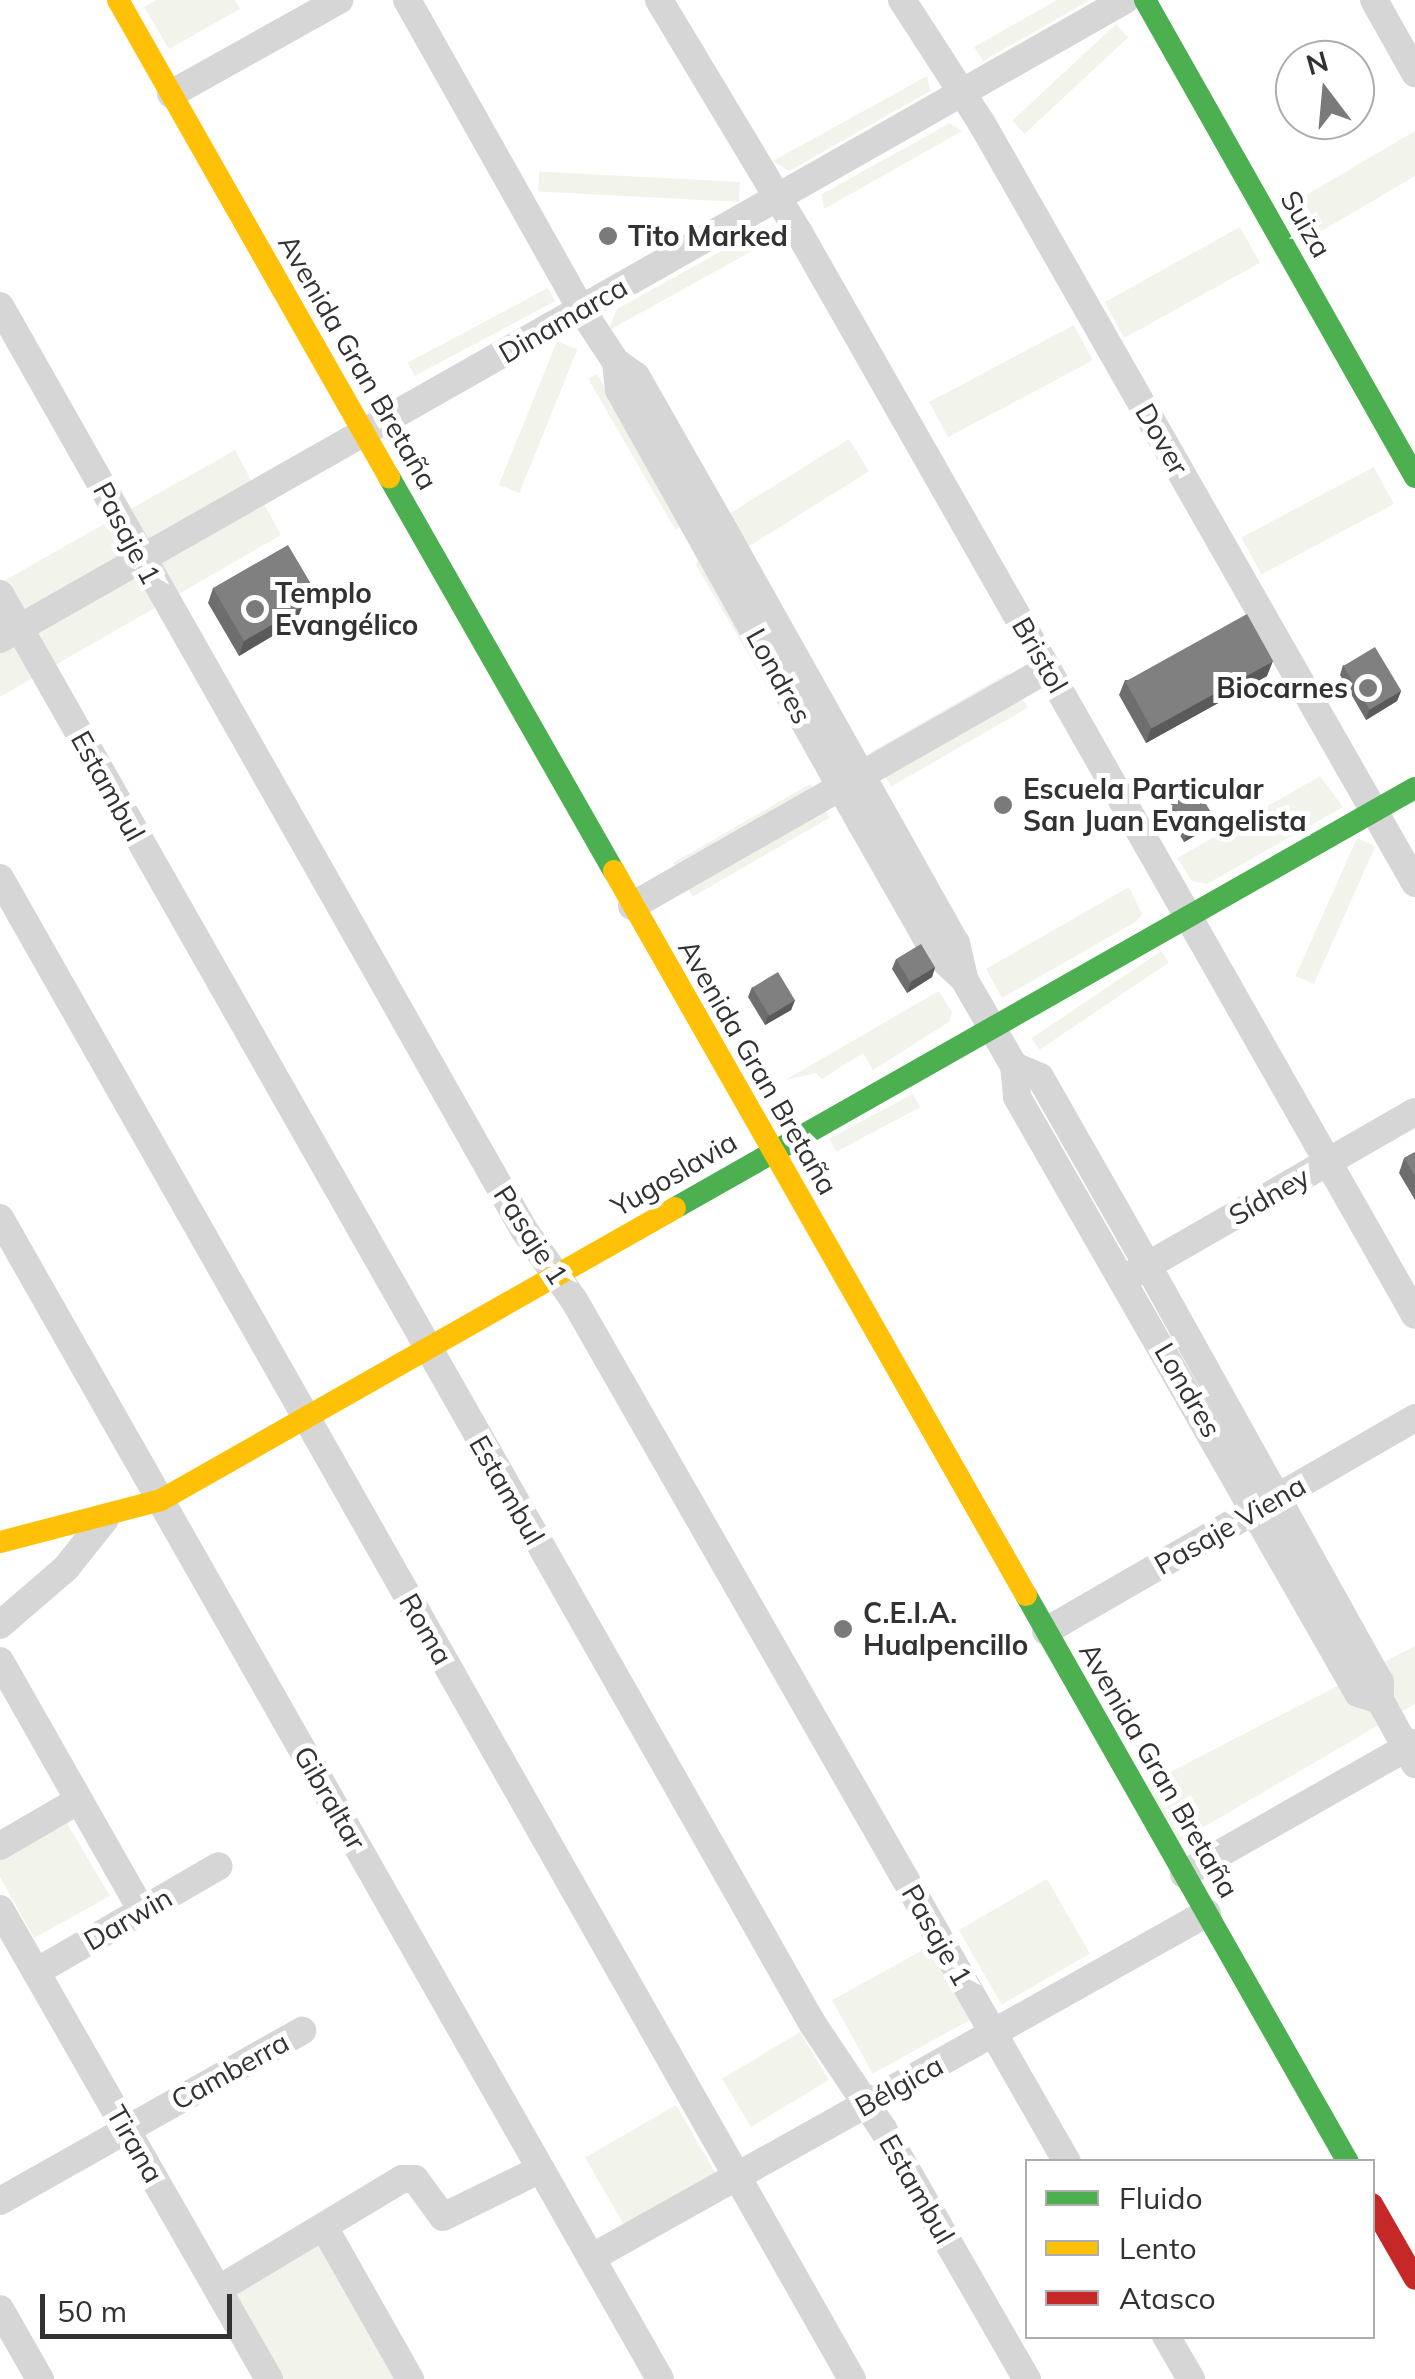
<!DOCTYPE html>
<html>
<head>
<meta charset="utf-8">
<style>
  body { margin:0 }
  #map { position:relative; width:1415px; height:2379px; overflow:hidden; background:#fff; font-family:Mulish,sans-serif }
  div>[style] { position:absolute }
  .green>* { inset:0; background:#f2f4ec; transform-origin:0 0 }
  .street>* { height:28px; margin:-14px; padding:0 14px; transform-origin:14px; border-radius:14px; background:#d6d6d6 }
  .fast>* { height:22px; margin:-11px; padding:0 11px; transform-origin:11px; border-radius:11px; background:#4caf50 }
  .slow>* { height:22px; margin:-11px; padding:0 11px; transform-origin:11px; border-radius:11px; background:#ffc107 }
  .jam>* { height:22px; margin:-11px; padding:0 11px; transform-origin:11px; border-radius:11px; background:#c62828 }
  .wall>* { inset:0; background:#6e6e6e }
  .shaded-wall>* { inset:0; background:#5a5a5a }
  .building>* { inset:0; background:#808080; transform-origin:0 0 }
  .dots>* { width:28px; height:28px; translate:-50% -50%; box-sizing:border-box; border:5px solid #fff; border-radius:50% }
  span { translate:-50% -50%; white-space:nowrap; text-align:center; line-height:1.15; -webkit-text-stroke:10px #fff; paint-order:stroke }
  .street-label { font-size:28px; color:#323232 }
  .poi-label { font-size:28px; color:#323232; font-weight:700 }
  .left { translate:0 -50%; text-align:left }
  .right { translate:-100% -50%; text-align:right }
  .legend { position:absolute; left:1025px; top:2159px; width:350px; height:180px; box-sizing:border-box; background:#fff; border:2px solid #adadad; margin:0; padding:12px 18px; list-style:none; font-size:30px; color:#323232 }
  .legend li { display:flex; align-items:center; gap:20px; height:50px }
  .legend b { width:50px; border:2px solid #adadad }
  .north { position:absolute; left:1275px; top:40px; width:100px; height:100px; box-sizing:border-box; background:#fff; border:2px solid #adadad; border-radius:50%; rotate:344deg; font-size:28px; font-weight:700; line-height:40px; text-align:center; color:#323232 }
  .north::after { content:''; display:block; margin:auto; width:35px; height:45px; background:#7a7a7a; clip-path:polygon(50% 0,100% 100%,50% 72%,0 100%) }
  .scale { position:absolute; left:40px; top:2294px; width:192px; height:45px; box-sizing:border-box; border:5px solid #323232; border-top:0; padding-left:12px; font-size:30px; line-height:35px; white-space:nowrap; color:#323232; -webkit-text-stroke:8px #fff; paint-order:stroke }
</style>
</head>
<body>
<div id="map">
  <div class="green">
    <div style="clip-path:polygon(156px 0,235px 0,240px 9px,169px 49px,144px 7px)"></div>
    <div style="clip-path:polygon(1057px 0,1090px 0,983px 61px,974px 47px)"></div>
    <div style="left:1116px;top:24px;width:18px;height:142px;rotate:47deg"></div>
    <div style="clip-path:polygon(927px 76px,930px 91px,789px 171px,773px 161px)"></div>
    <div style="clip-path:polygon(950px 123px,962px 131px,824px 209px,822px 194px)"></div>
    <div style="clip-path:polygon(1415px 131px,1415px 176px,1310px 238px,1291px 204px)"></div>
    <div style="left:740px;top:182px;width:20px;height:201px;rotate:93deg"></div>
    <div style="left:1240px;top:227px;width:41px;height:155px;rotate:61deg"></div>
    <div style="clip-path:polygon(763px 228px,781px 235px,608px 331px,617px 309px)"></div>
    <div style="left:548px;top:288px;width:15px;height:159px;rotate:62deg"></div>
    <div style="left:1074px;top:325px;width:40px;height:164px;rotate:62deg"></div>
    <div style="left:557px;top:341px;width:22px;height:155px;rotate:22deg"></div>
    <div style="left:597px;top:374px;width:174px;height:10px;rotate:60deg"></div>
    <div style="left:849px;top:439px;width:38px;height:153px;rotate:58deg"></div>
    <div style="clip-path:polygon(235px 450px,281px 535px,0 697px,0 583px)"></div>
    <div style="left:1374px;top:467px;width:42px;height:150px;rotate:62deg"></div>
    <div style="clip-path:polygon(700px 556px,813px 764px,696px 565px)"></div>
    <div style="left:1008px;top:673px;width:40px;height:158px;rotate:60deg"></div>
    <div style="clip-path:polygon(1320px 776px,1343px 807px,1207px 884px,1192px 881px,1177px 858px)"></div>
    <div style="left:810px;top:784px;width:39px;height:158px;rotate:60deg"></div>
    <div style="left:1357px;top:838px;width:20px;height:151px;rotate:24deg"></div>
    <div style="clip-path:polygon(1129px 887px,1142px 914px,1137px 921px,1002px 998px,986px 969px)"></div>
    <div style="left:1161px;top:951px;width:14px;height:156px;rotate:56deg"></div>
    <div style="clip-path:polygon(939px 991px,952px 1012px,949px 1022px,873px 1070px,863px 1053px,822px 1079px,816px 1073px,785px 1080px)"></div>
    <div style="left:913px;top:1094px;width:15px;height:95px;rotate:62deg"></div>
    <div style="clip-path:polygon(1415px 1646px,1415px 1704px,1178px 1842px,1145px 1785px)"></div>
    <div style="clip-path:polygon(65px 1820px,110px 1896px,34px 1938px,0 1877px,0 1856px)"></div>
    <div style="left:1047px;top:1879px;width:86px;height:102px;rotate:60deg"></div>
    <div style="left:930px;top:1946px;width:84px;height:112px;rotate:61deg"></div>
    <div style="left:800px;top:2032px;width:56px;height:91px;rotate:59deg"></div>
    <div style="left:676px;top:2105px;width:85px;height:105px;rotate:60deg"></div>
    <div style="clip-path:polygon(324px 2241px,401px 2379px,280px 2379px,232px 2292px)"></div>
  </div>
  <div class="street">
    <div style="left:407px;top:0;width:355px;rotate:60.6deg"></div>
    <div style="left:581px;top:309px;width:64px;rotate:56.6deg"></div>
    <div style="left:616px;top:362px;width:24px;rotate:35deg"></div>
    <div style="left:636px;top:376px;width:190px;rotate:60.3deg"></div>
    <div style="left:730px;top:541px;width:461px;rotate:60.7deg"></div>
    <div style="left:956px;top:943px;width:37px;rotate:77deg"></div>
    <div style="left:659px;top:0;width:270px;rotate:59deg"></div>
    <div style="left:798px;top:231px;width:1247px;rotate:60.35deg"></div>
    <div style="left:902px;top:0;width:145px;rotate:57.1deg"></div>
    <div style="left:981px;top:122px;width:876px;rotate:60.3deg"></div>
    <div style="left:1374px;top:0;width:84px;rotate:60.7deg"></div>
    <div style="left:171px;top:94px;width:193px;rotate:-29.2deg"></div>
    <div style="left:0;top:306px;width:1062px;rotate:60.44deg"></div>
    <div style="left:524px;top:1230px;width:86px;rotate:54.5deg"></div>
    <div style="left:574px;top:1300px;width:993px;rotate:60.23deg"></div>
    <div style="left:616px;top:362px;width:28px;rotate:84deg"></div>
    <div style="left:619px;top:390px;width:456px;rotate:60.8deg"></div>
    <div style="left:841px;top:788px;width:188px;rotate:60.3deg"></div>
    <div style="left:934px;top:951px;width:41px;rotate:43deg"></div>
    <div style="left:964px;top:979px;width:100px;rotate:60.1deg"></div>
    <div style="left:1014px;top:1066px;width:31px;rotate:84deg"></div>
    <div style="left:1017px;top:1097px;width:687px;rotate:60.22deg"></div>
    <div style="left:1358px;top:1693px;width:23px;rotate:18deg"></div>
    <div style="left:0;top:594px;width:1644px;rotate:60.39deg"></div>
    <div style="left:812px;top:2023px;width:128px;rotate:56.2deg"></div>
    <div style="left:883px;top:2129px;width:289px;rotate:60.1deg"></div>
    <div style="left:0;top:639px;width:1294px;rotate:-29.6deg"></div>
    <div style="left:0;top:878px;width:1726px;rotate:60.42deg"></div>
    <div style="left:632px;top:906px;width:479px;rotate:-29.7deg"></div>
    <div style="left:1014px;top:1066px;width:28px;rotate:23deg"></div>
    <div style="left:1040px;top:1077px;width:218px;rotate:60.3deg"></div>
    <div style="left:1148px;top:1266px;width:476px;rotate:60.9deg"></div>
    <div style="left:1380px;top:1682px;width:18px;rotate:90deg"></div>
    <div style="left:1380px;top:1700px;width:73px;rotate:61.3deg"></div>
    <div style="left:0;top:1218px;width:1335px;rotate:60.38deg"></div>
    <div style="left:1133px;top:1274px;width:325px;rotate:-29.9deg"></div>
    <div style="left:0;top:1625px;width:87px;rotate:-40.8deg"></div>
    <div style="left:66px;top:1568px;width:63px;rotate:-51.5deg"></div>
    <div style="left:1046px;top:1631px;width:426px;rotate:-30deg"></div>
    <div style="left:0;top:1661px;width:288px;rotate:60.4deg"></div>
    <div style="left:0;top:1846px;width:91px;rotate:-30.2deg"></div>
    <div style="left:1184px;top:1874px;width:266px;rotate:-29.6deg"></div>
    <div style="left:0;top:1909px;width:542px;rotate:60.22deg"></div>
    <div style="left:36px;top:1972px;width:211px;rotate:-30.1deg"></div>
    <div style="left:0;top:2201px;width:347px;rotate:-29.4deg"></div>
    <div style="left:324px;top:2227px;width:175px;rotate:60.5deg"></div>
    <div style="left:591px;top:2258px;width:706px;rotate:-29.25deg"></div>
    <div style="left:219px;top:2289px;width:214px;rotate:-31deg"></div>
    <div style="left:402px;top:2179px;width:13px"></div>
    <div style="left:415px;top:2179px;width:47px;rotate:53.6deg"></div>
    <div style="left:443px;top:2217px;width:109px;rotate:-26.1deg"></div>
    <div style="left:0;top:2309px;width:81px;rotate:60.3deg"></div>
    <div style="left:1166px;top:2336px;width:50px;rotate:59.8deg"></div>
  </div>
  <div class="fast">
    <div style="left:1145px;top:0;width:548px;rotate:60.49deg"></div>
    <div style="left:389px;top:477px;width:454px;rotate:60.3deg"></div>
    <div style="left:675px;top:1208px;width:851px;rotate:-29.58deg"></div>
    <div style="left:1026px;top:1595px;width:652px;rotate:60.41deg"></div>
  </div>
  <div class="slow">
    <div style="left:118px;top:0;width:549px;rotate:60.4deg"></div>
    <div style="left:614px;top:871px;width:833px;rotate:60.36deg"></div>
    <div style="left:0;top:1542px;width:166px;rotate:-14.6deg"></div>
    <div style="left:161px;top:1500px;width:591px;rotate:-29.6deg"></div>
  </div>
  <div class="jam">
    <div style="left:1372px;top:2204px;width:86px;rotate:60.2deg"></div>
  </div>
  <div class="wall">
    <div style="clip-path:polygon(213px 588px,314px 589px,308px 604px,302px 607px,296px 622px,239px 656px,208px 603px)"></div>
    <div style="clip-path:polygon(1343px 665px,1401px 691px,1397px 701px,1366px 720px,1340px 675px)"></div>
    <div style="clip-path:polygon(1267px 676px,1146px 743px,1119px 695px,1125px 680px)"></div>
    <div style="clip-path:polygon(1171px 804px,1210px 827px,1184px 842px,1167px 814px)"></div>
    <div style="clip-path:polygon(896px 959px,935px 967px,932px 977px,907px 993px,892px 969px)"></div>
    <div style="clip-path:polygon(752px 987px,795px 1000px,791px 1010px,765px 1025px,748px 997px)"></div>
    <div style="clip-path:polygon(1415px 1152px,1415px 1200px,1399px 1173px,1404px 1158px)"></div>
  </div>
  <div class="shaded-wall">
    <div style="clip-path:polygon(314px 589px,308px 604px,302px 607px,296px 622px,239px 656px,244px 641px,297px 599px)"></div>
    <div style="clip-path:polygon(1273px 661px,1267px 676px,1146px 743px,1151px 728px)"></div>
    <div style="clip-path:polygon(1401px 691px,1397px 701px,1366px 720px,1369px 709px)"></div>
    <div style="clip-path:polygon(1214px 817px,1210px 827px,1184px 842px,1188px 832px)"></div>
    <div style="clip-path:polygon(935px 967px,932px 977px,907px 993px,911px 982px)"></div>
    <div style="clip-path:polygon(795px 1000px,791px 1010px,765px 1025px,768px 1015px)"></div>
  </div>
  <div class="building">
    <div style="clip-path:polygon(288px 545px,314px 589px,297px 599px,302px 607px,244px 641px,213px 588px)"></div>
    <div style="left:1247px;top:614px;width:54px;height:139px;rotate:61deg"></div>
    <div style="left:1375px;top:647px;width:51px;height:37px;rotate:59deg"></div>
    <div style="left:1197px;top:789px;width:33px;height:30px;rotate:59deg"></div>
    <div style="left:921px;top:944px;width:27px;height:29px;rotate:59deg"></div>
    <div style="left:778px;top:972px;width:33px;height:30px;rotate:59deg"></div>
    <div style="clip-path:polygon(1415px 1152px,1415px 1176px,1404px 1158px)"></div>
  </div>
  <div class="dots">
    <div style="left:608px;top:236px;background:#7a7a7a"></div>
    <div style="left:255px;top:609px;background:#7a7a7a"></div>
    <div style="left:1368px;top:688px;background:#7a7a7a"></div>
    <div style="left:1003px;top:805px;background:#7a7a7a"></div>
    <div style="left:843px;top:1629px;background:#7a7a7a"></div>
  </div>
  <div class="street-label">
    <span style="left:1306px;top:224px;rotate:60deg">Suiza</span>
    <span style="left:563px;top:320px;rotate:-30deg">Dinamarca</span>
    <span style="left:358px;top:362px;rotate:60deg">Avenida Gran Bretaña</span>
    <span style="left:1162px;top:439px;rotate:60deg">Dover</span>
    <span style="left:127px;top:533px;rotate:62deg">Pasaje 1</span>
    <span style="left:1040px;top:655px;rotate:60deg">Bristol</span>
    <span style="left:779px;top:676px;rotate:61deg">Londres</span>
    <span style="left:108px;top:786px;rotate:61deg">Estambul</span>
    <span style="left:758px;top:1067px;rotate:60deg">Avenida Gran Bretaña</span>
    <span style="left:674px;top:1174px;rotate:-30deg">Yugoslavia</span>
    <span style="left:1269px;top:1196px;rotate:-30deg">Sídney</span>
    <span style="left:531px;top:1235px;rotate:57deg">Pasaje 1</span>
    <span style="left:1188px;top:1390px;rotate:60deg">Londres</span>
    <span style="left:507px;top:1490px;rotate:60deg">Estambul</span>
    <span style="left:1230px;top:1525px;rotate:-30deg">Pasaje Viena</span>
    <span style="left:426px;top:1629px;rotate:60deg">Roma</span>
    <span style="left:1159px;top:1770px;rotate:60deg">Avenida Gran Bretaña</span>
    <span style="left:330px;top:1798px;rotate:60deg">Gibraltar</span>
    <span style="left:128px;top:1919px;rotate:-30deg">Darwin</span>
    <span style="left:937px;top:1935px;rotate:60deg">Pasaje 1</span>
    <span style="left:230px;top:2071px;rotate:-29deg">Camberra</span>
    <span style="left:899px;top:2086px;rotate:-29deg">Bélgica</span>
    <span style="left:135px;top:2144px;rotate:60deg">Tirana</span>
    <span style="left:917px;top:2189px;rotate:60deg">Estambul</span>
  </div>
  <div class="poi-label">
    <span class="left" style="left:628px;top:236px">Tito Marked</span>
    <span class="left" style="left:275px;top:609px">Templo<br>Evangélico</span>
    <span class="right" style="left:1348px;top:688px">Biocarnes</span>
    <span class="left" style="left:1023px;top:805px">Escuela Particular<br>San Juan Evangelista</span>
    <span class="left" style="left:863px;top:1629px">C.E.I.A.<br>Hualpencillo</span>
  </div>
  <ul class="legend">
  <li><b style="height:12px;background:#4caf50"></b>Fluido</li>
  <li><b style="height:12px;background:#ffc107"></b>Lento</li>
  <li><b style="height:12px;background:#c62828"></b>Atasco</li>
  </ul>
  <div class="north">N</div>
  <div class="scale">50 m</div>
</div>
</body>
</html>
